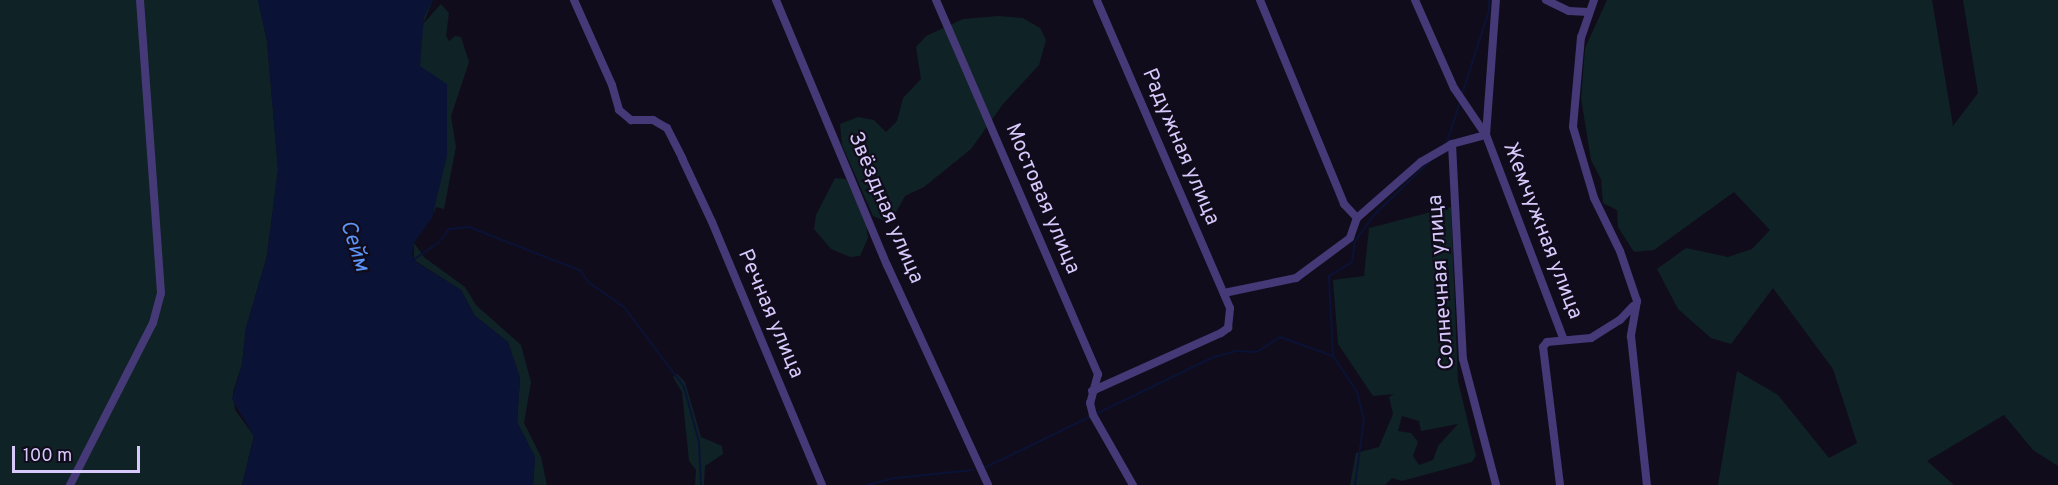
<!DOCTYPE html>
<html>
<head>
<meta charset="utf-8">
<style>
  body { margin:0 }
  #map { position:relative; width:2058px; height:485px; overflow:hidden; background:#110c1b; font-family:Overpass,sans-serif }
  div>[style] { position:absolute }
  .green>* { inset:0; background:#0f2225 }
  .water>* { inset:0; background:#0a1336 }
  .stream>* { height:2px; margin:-1px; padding:0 1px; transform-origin:1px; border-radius:1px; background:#0a1336 }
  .street>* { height:8px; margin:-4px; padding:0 4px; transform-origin:4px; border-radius:4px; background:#463978 }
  span { translate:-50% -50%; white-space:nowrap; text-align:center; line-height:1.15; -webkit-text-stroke:4.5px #110c1b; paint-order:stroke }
  .street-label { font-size:21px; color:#d8c9fc }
  .water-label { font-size:22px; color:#5c94f7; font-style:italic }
  .scale { position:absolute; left:12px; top:446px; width:128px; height:27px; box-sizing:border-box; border:3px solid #d8c9fc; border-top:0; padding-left:8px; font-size:18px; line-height:21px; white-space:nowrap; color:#d8c9fc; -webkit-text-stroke:4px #110c1b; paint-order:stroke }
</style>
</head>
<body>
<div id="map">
  <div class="green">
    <div style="clip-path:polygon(0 0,258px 0,267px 41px,278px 169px,267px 256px,246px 328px,242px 364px,233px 392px,235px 410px,254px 436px,242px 485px,0 485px)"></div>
    <div style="clip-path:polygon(433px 0,423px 24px,441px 4px,449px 13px,446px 36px,449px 41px,455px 36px,461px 37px,469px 62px,451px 116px,456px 147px,444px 209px,436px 207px,434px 213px,405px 34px)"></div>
    <div style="clip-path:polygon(1607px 0,1932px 0,1953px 126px,1978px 93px,1963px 0,2058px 0,2058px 466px,2033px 450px,2004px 415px,1927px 461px,1954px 485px,1718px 485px,1737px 371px,1778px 395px,1829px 458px,1857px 443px,1833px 369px,1773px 288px,1731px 344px,1711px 338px,1678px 309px,1657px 269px,1686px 248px,1728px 257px,1752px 249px,1770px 230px,1734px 192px,1654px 250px,1634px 252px,1618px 227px,1617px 210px,1603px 203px,1601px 179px,1591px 160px,1581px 98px,1585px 48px)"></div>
    <div style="clip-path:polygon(998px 16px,1023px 18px,1040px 28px,1046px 40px,1039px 65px,1003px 104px,971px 149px,924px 187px,905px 196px,895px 214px,885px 221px,873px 216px,842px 145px,840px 124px,858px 117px,874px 120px,886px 132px,897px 121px,903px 98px,921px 79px,916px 47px,926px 36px,963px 19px)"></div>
    <div style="clip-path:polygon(835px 178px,846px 179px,866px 222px,868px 238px,860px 256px,850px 257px,831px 249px,814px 229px,816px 215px)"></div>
    <div style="clip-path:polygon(evenodd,1451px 207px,1458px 381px,1476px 456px,1472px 462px,1402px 481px,1392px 478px,1385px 485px,1350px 485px,1356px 453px,1379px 447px,1393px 414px,1389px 397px,1394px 394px,1373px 396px,1338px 344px,1333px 280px,1364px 276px,1369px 228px,1451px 207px,1402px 416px,1419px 421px,1421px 431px,1458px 424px,1438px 446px,1433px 460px,1419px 465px,1413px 456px,1418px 442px,1411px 433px,1398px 431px,1402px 416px)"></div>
    <div style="clip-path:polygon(414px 243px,425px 258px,465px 287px,476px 305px,521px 345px,531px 382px,524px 423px,541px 457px,547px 485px,533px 485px,535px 457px,517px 422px,520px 378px,508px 342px,475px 316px,461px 290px,414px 260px)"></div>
    <div style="clip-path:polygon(677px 374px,685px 382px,701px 437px,722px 446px,723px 454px,705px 466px,704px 485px,695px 485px,696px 470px,689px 461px,682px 392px,673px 377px)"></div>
  </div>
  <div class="water">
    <div style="clip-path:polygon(258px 0,433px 0,424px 17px,420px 66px,447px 84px,447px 156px,432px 218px,414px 243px,412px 255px,416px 262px,461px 290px,475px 316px,508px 342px,520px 378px,517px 422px,535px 457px,533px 485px,242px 485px,254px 436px,232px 399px,242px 364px,246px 328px,267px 256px,278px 169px,267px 41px)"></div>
  </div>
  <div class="stream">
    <div style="left:1462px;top:94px;width:87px;rotate:-72deg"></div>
    <div style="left:1489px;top:11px;width:11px;rotate:-90deg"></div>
    <div style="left:1446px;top:145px;width:45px;rotate:-72deg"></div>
    <div style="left:441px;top:240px;width:14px;rotate:-54deg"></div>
    <div style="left:449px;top:229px;width:20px;rotate:-6deg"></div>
    <div style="left:469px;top:227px;width:120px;rotate:21.4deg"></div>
    <div style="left:581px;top:271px;width:13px;rotate:58deg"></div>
    <div style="left:588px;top:282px;width:44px;rotate:34.8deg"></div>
    <div style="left:624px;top:307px;width:100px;rotate:53.1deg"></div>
    <div style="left:684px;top:387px;width:57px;rotate:74.7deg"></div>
    <div style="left:699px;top:442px;width:43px;rotate:87.3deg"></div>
    <div style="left:412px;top:261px;width:33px;rotate:-35deg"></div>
    <div style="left:984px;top:468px;width:255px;rotate:-25.8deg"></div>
    <div style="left:1214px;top:357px;width:23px;rotate:-15deg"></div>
    <div style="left:1236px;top:351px;width:21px;rotate:3deg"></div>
    <div style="left:1257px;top:352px;width:27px;rotate:-33deg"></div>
    <div style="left:1280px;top:337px;width:56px;rotate:19.7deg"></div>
    <div style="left:867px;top:485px;width:30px;rotate:-14deg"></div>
    <div style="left:896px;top:478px;width:77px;rotate:-5.9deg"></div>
    <div style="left:1355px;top:485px;width:67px;rotate:-82.2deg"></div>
    <div style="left:1364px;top:419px;width:30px;rotate:-105deg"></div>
    <div style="left:1356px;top:390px;width:41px;rotate:-124.1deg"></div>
    <div style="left:1333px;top:356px;width:80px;rotate:-92.9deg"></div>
    <div style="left:1329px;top:276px;width:27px;rotate:-31deg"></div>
    <div style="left:1352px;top:262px;width:21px;rotate:-82deg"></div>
    <div style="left:1355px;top:241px;width:32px;rotate:-54deg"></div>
    <div style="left:1374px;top:215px;width:79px;rotate:-44deg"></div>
  </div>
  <div class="street">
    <div style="left:574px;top:0;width:93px;rotate:65.9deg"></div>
    <div style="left:612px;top:85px;width:26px;rotate:74deg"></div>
    <div style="left:619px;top:110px;width:16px;rotate:40deg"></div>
    <div style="left:631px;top:120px;width:22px"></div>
    <div style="left:653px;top:120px;width:16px;rotate:30deg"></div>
    <div style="left:667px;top:128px;width:34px;rotate:63deg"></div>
    <div style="left:682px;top:158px;width:71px;rotate:64.9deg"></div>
    <div style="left:712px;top:222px;width:285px;rotate:67.3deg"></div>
    <div style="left:776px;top:0;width:287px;rotate:67.3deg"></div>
    <div style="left:887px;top:265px;width:242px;rotate:65.3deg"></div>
    <div style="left:936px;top:0;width:408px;rotate:66.6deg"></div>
    <div style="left:1098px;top:374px;width:30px;rotate:105deg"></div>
    <div style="left:1090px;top:403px;width:12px;rotate:76deg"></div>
    <div style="left:1093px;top:415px;width:81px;rotate:60.3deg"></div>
    <div style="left:1260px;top:0;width:221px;rotate:67.6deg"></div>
    <div style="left:1344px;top:204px;width:19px;rotate:47deg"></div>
    <div style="left:1415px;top:0;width:96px;rotate:66.1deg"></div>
    <div style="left:1454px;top:88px;width:57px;rotate:55.8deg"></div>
    <div style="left:1486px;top:135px;width:219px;rotate:69.2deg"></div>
    <div style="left:1546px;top:0;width:25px;rotate:26deg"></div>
    <div style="left:1569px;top:11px;width:19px;rotate:3deg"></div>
    <div style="left:1594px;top:0;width:39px;rotate:109deg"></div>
    <div style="left:1581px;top:37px;width:90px;rotate:95.1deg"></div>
    <div style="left:1573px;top:127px;width:74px;rotate:73.5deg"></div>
    <div style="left:1594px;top:198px;width:59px;rotate:63.9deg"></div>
    <div style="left:1620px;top:251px;width:53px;rotate:71.2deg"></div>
    <div style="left:1637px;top:301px;width:36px;rotate:100deg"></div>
    <div style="left:1631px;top:336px;width:150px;rotate:83.9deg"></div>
    <div style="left:1452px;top:144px;width:215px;rotate:87.1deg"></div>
    <div style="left:1463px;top:359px;width:130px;rotate:75.3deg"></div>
    <div style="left:1224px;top:293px;width:74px;rotate:-11.8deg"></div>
    <div style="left:1296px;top:278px;width:67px;rotate:-36.5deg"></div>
    <div style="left:1350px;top:238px;width:21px;rotate:-71deg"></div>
    <div style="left:1357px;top:218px;width:85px;rotate:-41.2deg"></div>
    <div style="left:1421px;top:162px;width:36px;rotate:-30deg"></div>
    <div style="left:1452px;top:144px;width:35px;rotate:-15deg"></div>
    <div style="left:1486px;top:135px;width:135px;rotate:-85.8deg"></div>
    <div style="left:1092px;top:391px;width:141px;rotate:-24.2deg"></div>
    <div style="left:1221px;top:333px;width:9px;rotate:-36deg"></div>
    <div style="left:1228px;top:328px;width:20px;rotate:-84deg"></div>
    <div style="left:1230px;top:308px;width:335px;rotate:-113.4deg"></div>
    <div style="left:70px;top:485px;width:182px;rotate:-62.9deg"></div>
    <div style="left:153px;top:323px;width:31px;rotate:-75deg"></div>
    <div style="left:161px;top:293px;width:294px;rotate:-94.1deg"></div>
    <div style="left:1560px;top:485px;width:139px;rotate:-97deg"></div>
    <div style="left:1543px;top:347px;width:6px;rotate:-51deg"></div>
    <div style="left:1547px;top:342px;width:44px;rotate:-5.2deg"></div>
    <div style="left:1591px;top:338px;width:34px;rotate:-32deg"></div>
    <div style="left:1620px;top:320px;width:19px;rotate:-47deg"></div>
  </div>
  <div class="street-label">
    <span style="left:1180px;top:147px;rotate:67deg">Радужная улица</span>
    <span style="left:1042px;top:199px;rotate:67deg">Мостовая улица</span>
    <span style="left:885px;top:208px;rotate:67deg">Звёздная улица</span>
    <span style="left:1542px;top:231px;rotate:69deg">Жемчужная улица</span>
    <span style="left:1442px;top:282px;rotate:-94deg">Солнечная улица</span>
    <span style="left:770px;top:314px;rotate:67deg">Речная улица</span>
  </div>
  <div class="water-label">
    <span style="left:354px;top:246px;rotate:72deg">Сейм</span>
  </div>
  <div class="scale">100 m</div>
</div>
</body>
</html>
